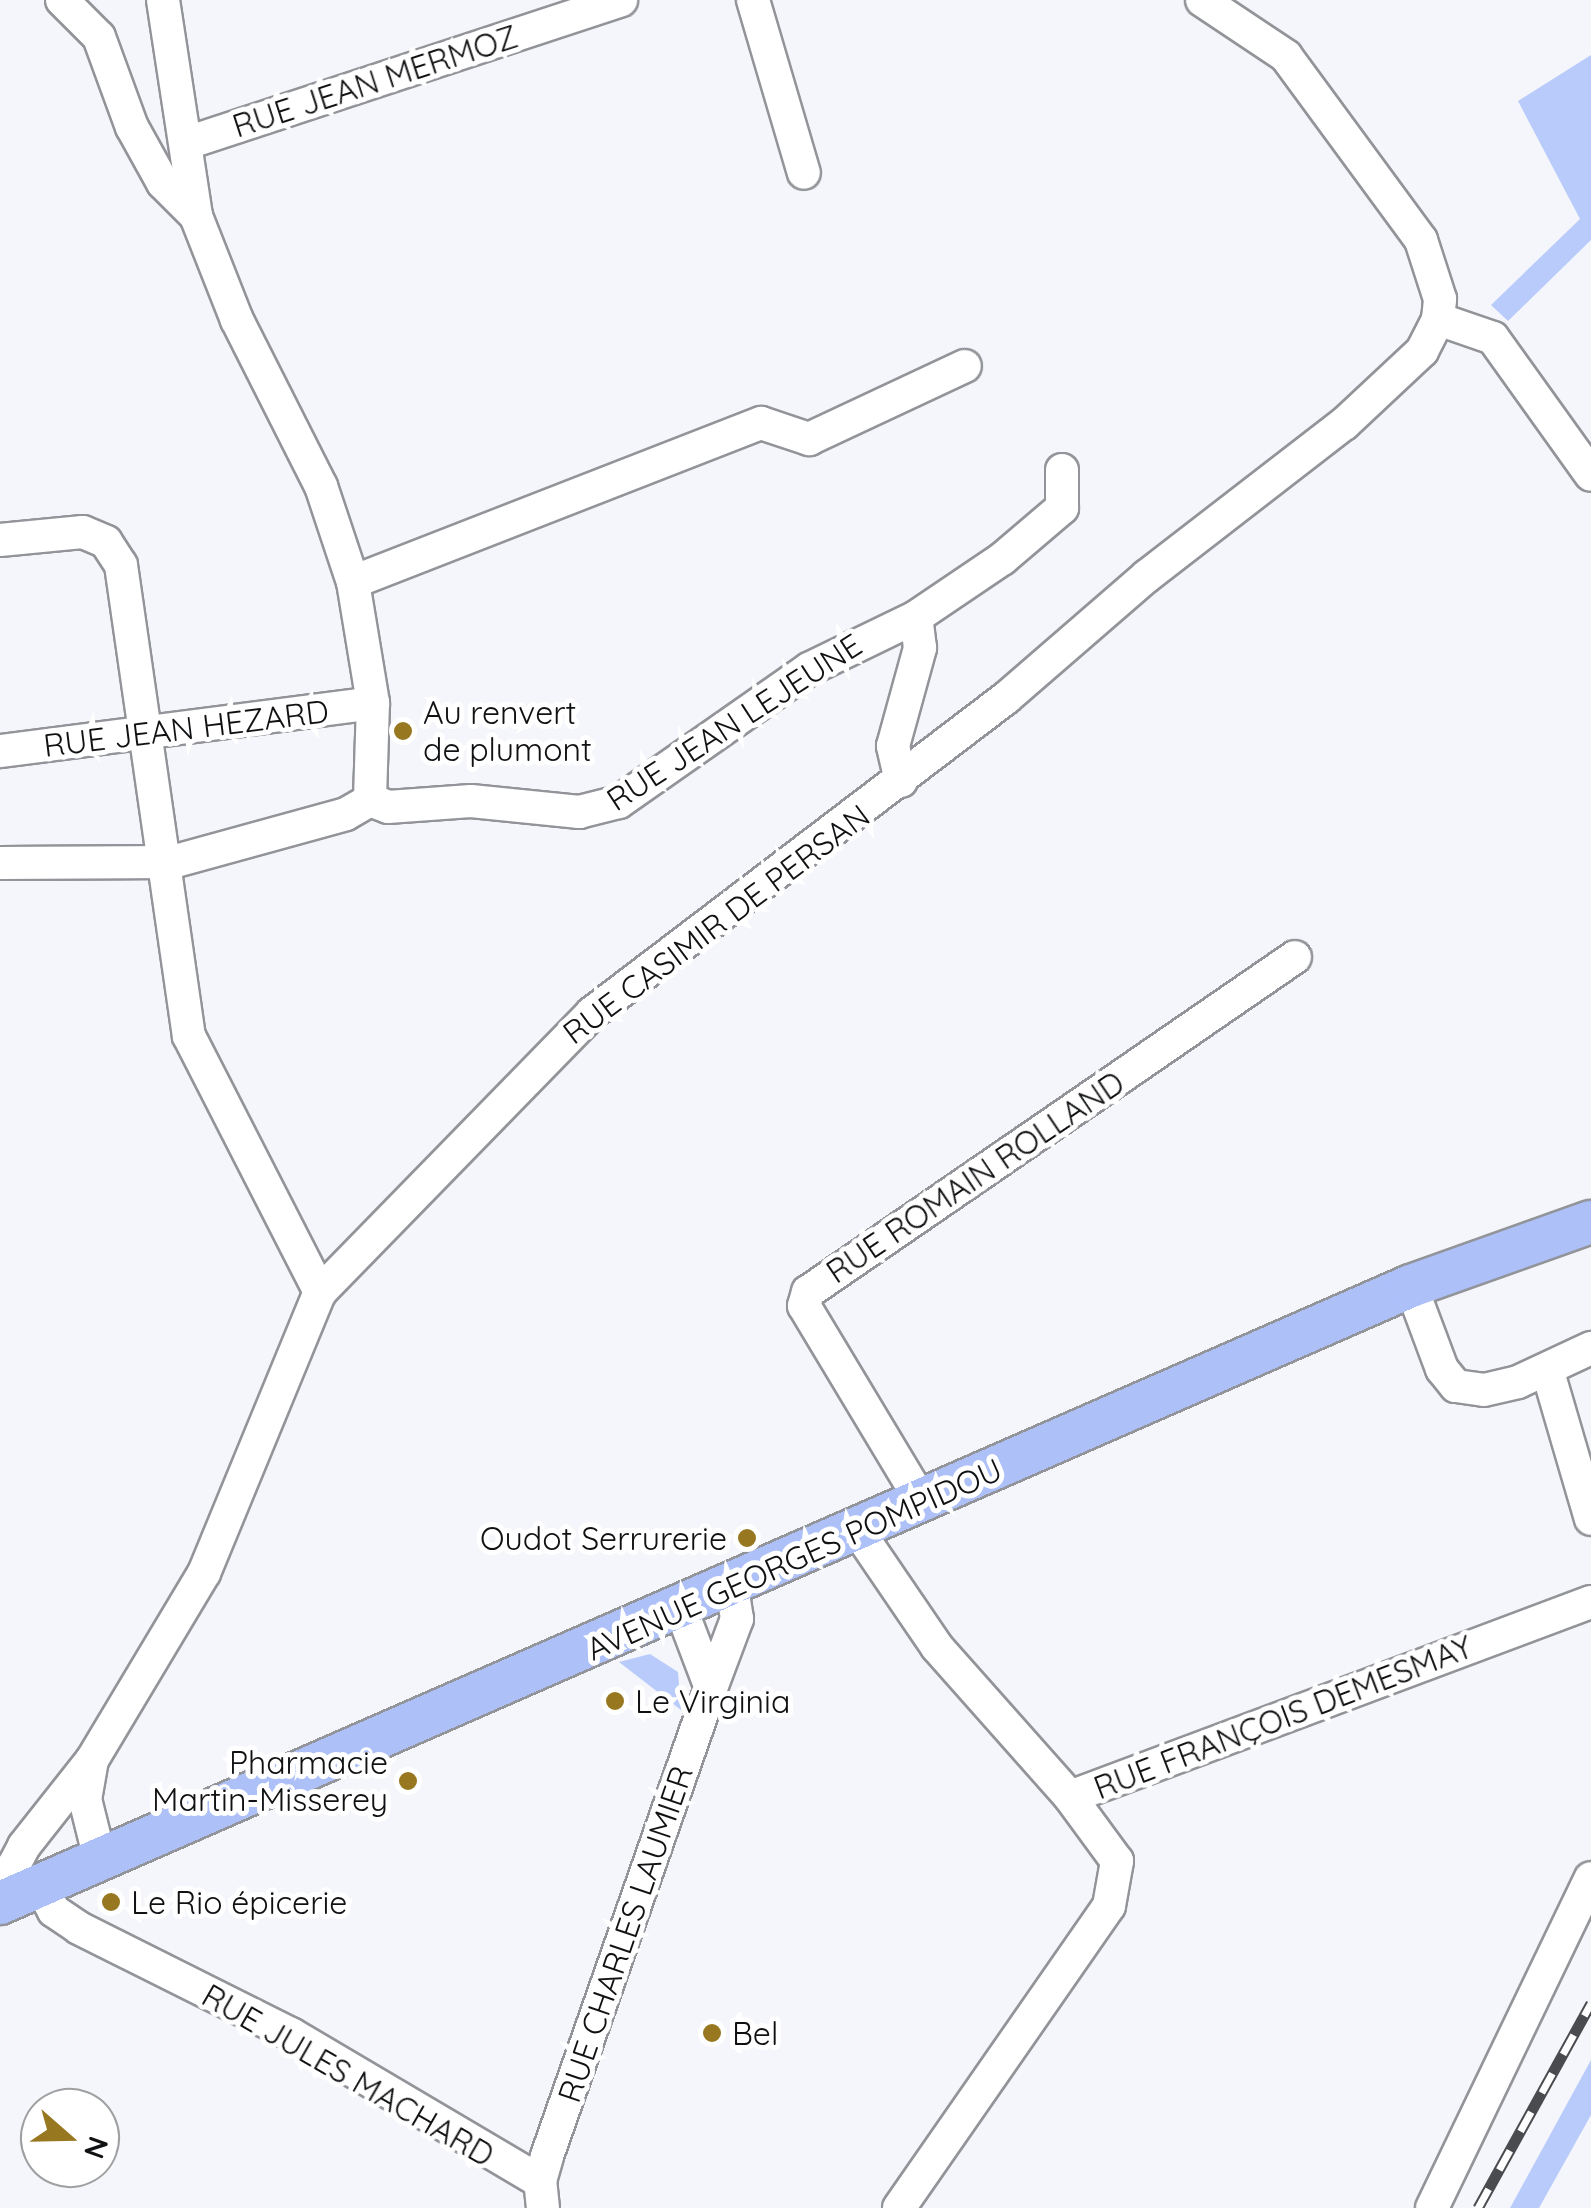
<!DOCTYPE html>
<html>
<head>
<meta charset="utf-8">
<style>
  body { margin:0 }
  #map { position:relative; width:1591px; height:2208px; overflow:hidden; background:#f4f6fb; font-family:Quicksand,sans-serif }
  div>[style] { position:absolute }
  .green>* { inset:0; background:#b9cbfa }
  .roads { filter:drop-shadow(2px 0 #929499) drop-shadow(-2px 0 #929499) drop-shadow(0 2px #929499) drop-shadow(0 -2px #929499) }
  .minor>* { height:32px; margin:-16px; padding:0 16px; transform-origin:16px; border-radius:16px; background:#fff }
  .major>* { height:42px; margin:-21px; padding:0 21px; transform-origin:21px; border-radius:21px; background:#adc0f8 }
  .rail>* { height:11px; margin-top:-5.5px; transform-origin:0; background:repeating-linear-gradient(90deg,#fff 0 22px,#4a4b4e 0 44px); box-sizing:border-box; border-block:2px solid #4a4b4e }
  .dots>* { width:28px; height:28px; translate:-50% -50%; box-sizing:border-box; border:5px solid #fff; border-radius:50% }
  span { translate:-50% -50%; white-space:nowrap; text-align:center; line-height:1.15; -webkit-text-stroke:10px #fff; paint-order:stroke }
  .street-label { font-size:32px; color:#101113 }
  .poi-label { font-size:32px; color:#101113 }
  .left { translate:0 -50%; text-align:left }
  .right { translate:-100% -50%; text-align:right }
  .north { position:absolute; left:20px; top:2088px; width:100px; height:100px; box-sizing:border-box; background:#fff; border:2px solid #9fa0a1; border-radius:50%; rotate:110deg; font-size:28px; font-weight:700; line-height:40px; text-align:center; color:#101113 }
  .north::after { content:''; display:block; margin:auto; width:35px; height:45px; background:#977820; clip-path:polygon(50% 0,100% 100%,50% 72%,0 100%) }
</style>
</head>
<body>
<div id="map">
  <div class="green">
    <div style="clip-path:polygon(1591px 55px,1591px 240px,1508px 321px,1491px 305px,1580px 219px,1518px 101px)"></div>
    <div style="clip-path:polygon(650px 1654px,678px 1672px,681px 1710px,619px 1662px)"></div>
    <div style="clip-path:polygon(1591px 2060px,1591px 2115px,1539px 2208px,1510px 2208px)"></div>
  </div>
  <div class="roads">
    <div class="minor">
      <div style="left:62px;top:0;width:52px;rotate:45deg"></div>
      <div style="left:99px;top:37px;width:96px;rotate:69.9deg"></div>
      <div style="left:132px;top:127px;width:64px;rotate:61deg"></div>
      <div style="left:163px;top:183px;width:47px;rotate:45deg"></div>
      <div style="left:163px;top:0;width:219px;rotate:81.3deg"></div>
      <div style="left:196px;top:216px;width:112px;rotate:68.5deg"></div>
      <div style="left:237px;top:320px;width:186px;rotate:63.2deg"></div>
      <div style="left:321px;top:486px;width:101px;rotate:71.6deg"></div>
      <div style="left:353px;top:582px;width:123px;rotate:80.6deg"></div>
      <div style="left:373px;top:703px;width:97px;rotate:91.8deg"></div>
      <div style="left:753px;top:0;width:180px;rotate:73.6deg"></div>
      <div style="left:187px;top:143px;width:457px;rotate:-18.2deg"></div>
      <div style="left:1438px;top:319px;width:58px;rotate:19.1deg"></div>
      <div style="left:1493px;top:338px;width:168px;rotate:54.4deg"></div>
      <div style="left:0;top:540px;width:83px;rotate:-5.5deg"></div>
      <div style="left:83px;top:532px;width:25px;rotate:23deg"></div>
      <div style="left:106px;top:542px;width:27px;rotate:57deg"></div>
      <div style="left:121px;top:565px;width:476px;rotate:81.8deg"></div>
      <div style="left:189px;top:1036px;width:288px;rotate:62.9deg"></div>
      <div style="left:353px;top:582px;width:438px;rotate:-21.3deg"></div>
      <div style="left:761px;top:423px;width:51px;rotate:18.4deg"></div>
      <div style="left:809px;top:439px;width:172px;rotate:-25.1deg"></div>
      <div style="left:0;top:751px;width:376px;rotate:-7.3deg"></div>
      <div style="left:901px;top:781px;width:36px;rotate:-103deg"></div>
      <div style="left:893px;top:746px;width:102px;rotate:-74.6deg"></div>
      <div style="left:920px;top:648px;width:31px;rotate:-97deg"></div>
      <div style="left:370px;top:800px;width:19px;rotate:21deg"></div>
      <div style="left:388px;top:807px;width:83px;rotate:-4.1deg"></div>
      <div style="left:471px;top:801px;width:109px;rotate:5.8deg"></div>
      <div style="left:579px;top:812px;width:41px;rotate:-14deg"></div>
      <div style="left:619px;top:802px;width:232px;rotate:-35deg"></div>
      <div style="left:809px;top:669px;width:119px;rotate:-25.9deg"></div>
      <div style="left:916px;top:617px;width:104px;rotate:-34deg"></div>
      <div style="left:1002px;top:559px;width:79px;rotate:-40.4deg"></div>
      <div style="left:1062px;top:508px;width:38px;rotate:-90deg"></div>
      <div style="left:0;top:863px;width:172px;rotate:-0.3deg"></div>
      <div style="left:172px;top:862px;width:180px;rotate:-15.4deg"></div>
      <div style="left:346px;top:814px;width:28px;rotate:-30deg"></div>
      <div style="left:1411px;top:1286px;width:89px;rotate:69.5deg"></div>
      <div style="left:1442px;top:1369px;width:22px;rotate:51deg"></div>
      <div style="left:1456px;top:1386px;width:28px;rotate:8deg"></div>
      <div style="left:1484px;top:1390px;width:35px;rotate:-13deg"></div>
      <div style="left:1518px;top:1382px;width:81px;rotate:-25deg"></div>
      <div style="left:1548px;top:1372px;width:153px;rotate:73.7deg"></div>
      <div style="left:922px;top:1502px;width:229px;rotate:-121deg"></div>
      <div style="left:804px;top:1306px;width:15px;rotate:-74deg"></div>
      <div style="left:808px;top:1292px;width:591px;rotate:-34.52deg"></div>
      <div style="left:858px;top:1531px;width:140px;rotate:55.7deg"></div>
      <div style="left:937px;top:1647px;width:200px;rotate:48.4deg"></div>
      <div style="left:1070px;top:1797px;width:556px;rotate:-20.52deg"></div>
      <div style="left:681px;top:1609px;width:85px;rotate:69.2deg"></div>
      <div style="left:711px;top:1688px;width:74px;rotate:-69.4deg"></div>
      <div style="left:737px;top:1619px;width:33px;rotate:-99deg"></div>
      <div style="left:92px;top:1760px;width:40px;rotate:100deg"></div>
      <div style="left:85px;top:1799px;width:62px;rotate:76deg"></div>
      <div style="left:40px;top:1884px;width:30px;rotate:63deg"></div>
      <div style="left:54px;top:1911px;width:30px;rotate:34deg"></div>
      <div style="left:79px;top:1928px;width:237px;rotate:26.6deg"></div>
      <div style="left:291px;top:2034px;width:289px;rotate:30.6deg"></div>
      <div style="left:19px;top:1893px;width:27px;rotate:-103deg"></div>
      <div style="left:13px;top:1867px;width:24px;rotate:-62deg"></div>
      <div style="left:24px;top:1846px;width:110px;rotate:-51.7deg"></div>
      <div style="left:92px;top:1760px;width:218px;rotate:-59.1deg"></div>
      <div style="left:204px;top:1573px;width:304px;rotate:-67.6deg"></div>
      <div style="left:320px;top:1292px;width:390px;rotate:-45.7deg"></div>
      <div style="left:592px;top:1013px;width:520px;rotate:-37.27deg"></div>
      <div style="left:1006px;top:698px;width:186px;rotate:-40.9deg"></div>
      <div style="left:1147px;top:576px;width:249px;rotate:-37.7deg"></div>
      <div style="left:1344px;top:424px;width:107px;rotate:-43.1deg"></div>
      <div style="left:1422px;top:351px;width:36px;rotate:-63deg"></div>
      <div style="left:1438px;top:319px;width:20px;rotate:-84deg"></div>
      <div style="left:1440px;top:299px;width:62px;rotate:-107.9deg"></div>
      <div style="left:1421px;top:240px;width:228px;rotate:-126.3deg"></div>
      <div style="left:1286px;top:56px;width:101px;rotate:-146.3deg"></div>
      <div style="left:543px;top:2208px;width:27px;rotate:-96deg"></div>
      <div style="left:540px;top:2181px;width:26px;rotate:-74deg"></div>
      <div style="left:547px;top:2156px;width:496px;rotate:-70.7deg"></div>
      <div style="left:899px;top:2208px;width:368px;rotate:-55.2deg"></div>
      <div style="left:1109px;top:1906px;width:46px;rotate:-79.9deg"></div>
      <div style="left:1117px;top:1861px;width:79px;rotate:-126.3deg"></div>
      <div style="left:1432px;top:2208px;width:366px;rotate:-64.3deg"></div>
    </div>
    <div class="major">
      <div style="left:0;top:1903px;width:1540px;rotate:-23.62deg"></div>
      <div style="left:1411px;top:1286px;width:191px;rotate:-19.6deg"></div>
    </div>
  </div>
  <div class="rail">
    <div style="left:1478px;top:2208px;width:234px;rotate:-61.1deg"></div>
  </div>
  <div class="dots">
    <div style="left:403px;top:731px;background:#977820"></div>
    <div style="left:747px;top:1538px;background:#977820"></div>
    <div style="left:615px;top:1701px;background:#977820"></div>
    <div style="left:408px;top:1781px;background:#977820"></div>
    <div style="left:111px;top:1902px;background:#977820"></div>
    <div style="left:712px;top:2033px;background:#977820"></div>
  </div>
  <div class="street-label">
    <span style="left:375px;top:81px;rotate:-18deg">RUE JEAN MERMOZ</span>
    <span style="left:734px;top:722px;rotate:-33deg">RUE JEAN LEJEUNE</span>
    <span style="left:186px;top:728px;rotate:-7deg">RUE JEAN HEZARD</span>
    <span style="left:716px;top:924px;rotate:-37deg">RUE CASIMIR DE PERSAN</span>
    <span style="left:975px;top:1177px;rotate:-34deg">RUE ROMAIN ROLLAND</span>
    <span style="left:794px;top:1559px;rotate:-24deg">AVENUE GEORGES POMPIDOU</span>
    <span style="left:1283px;top:1717px;rotate:-21deg">RUE FRANÇOIS DEMESMAY</span>
    <span style="left:625px;top:1934px;rotate:-71deg">RUE CHARLES LAUMIER</span>
    <span style="left:348px;top:2075px;rotate:30deg">RUE JULES MACHARD</span>
  </div>
  <div class="poi-label">
    <span class="left" style="left:423px;top:731px">Au renvert<br>de plumont</span>
    <span class="right" style="left:727px;top:1538px">Oudot Serrurerie</span>
    <span class="left" style="left:635px;top:1701px">Le Virginia</span>
    <span class="right" style="left:388px;top:1781px">Pharmacie<br>Martin-Misserey</span>
    <span class="left" style="left:131px;top:1902px">Le Rio épicerie</span>
    <span class="left" style="left:732px;top:2033px">Bel</span>
  </div>
  <div class="north">N</div>
</div>
</body>
</html>
